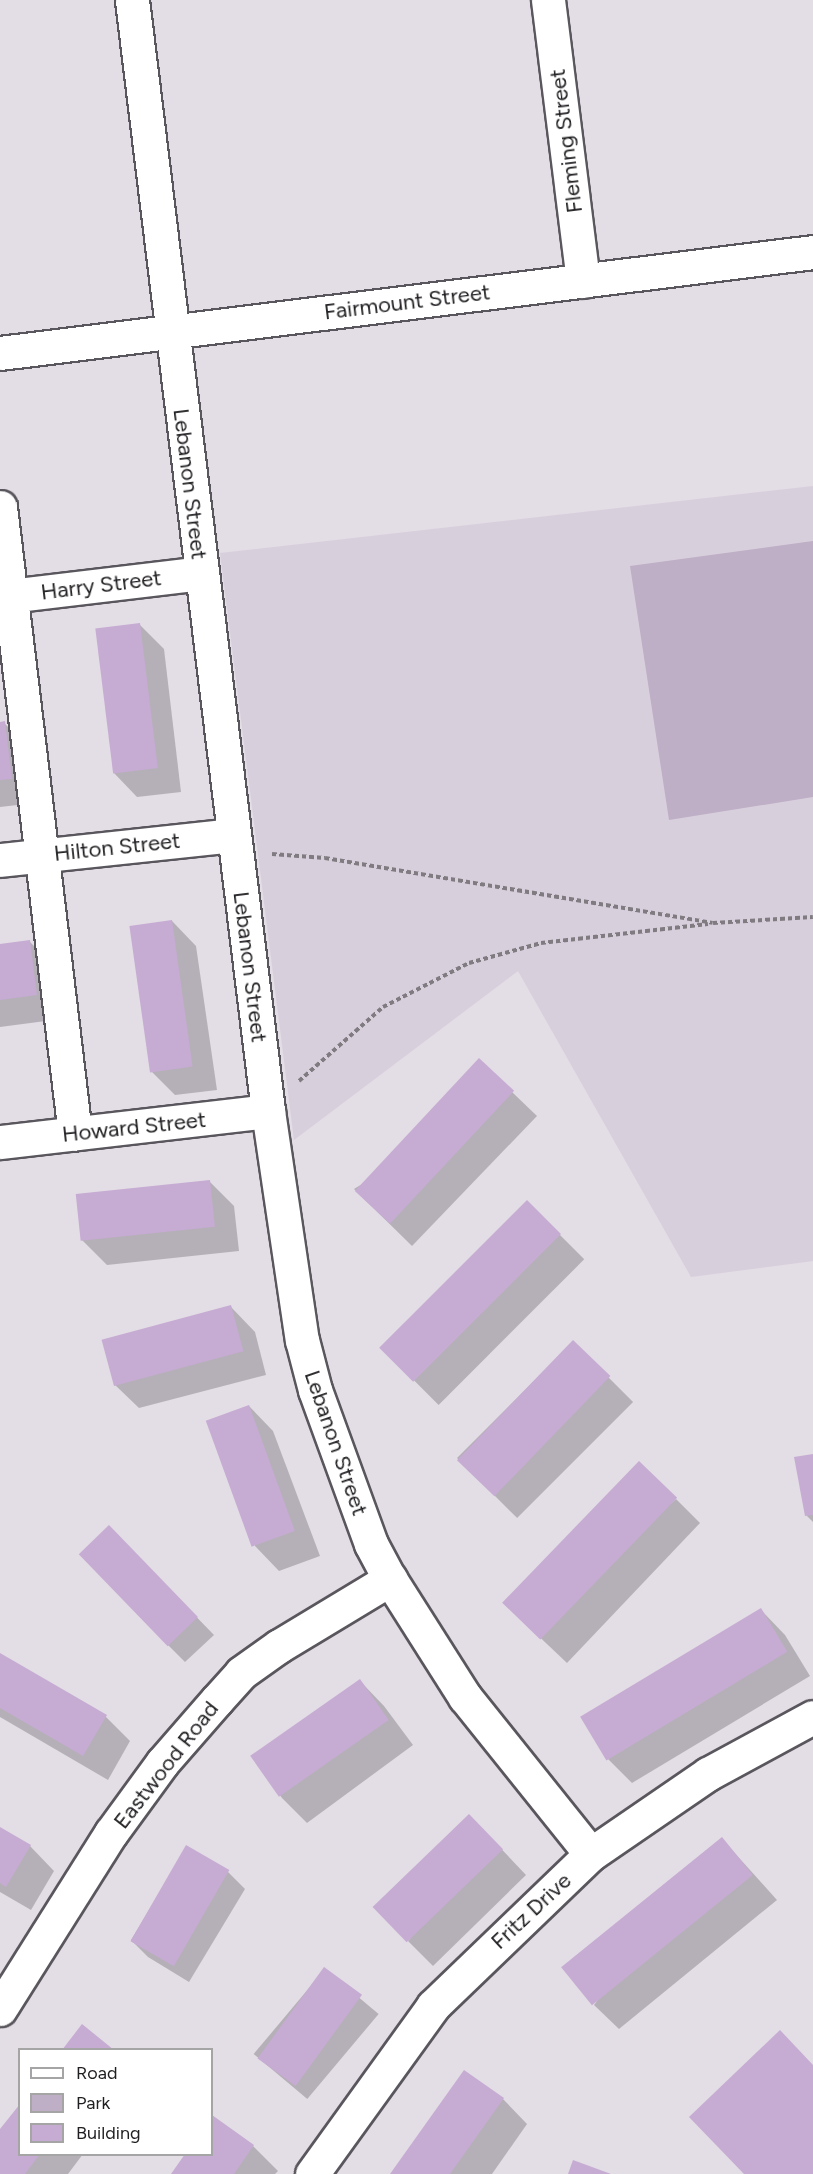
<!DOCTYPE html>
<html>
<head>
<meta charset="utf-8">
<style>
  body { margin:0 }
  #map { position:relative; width:813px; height:2174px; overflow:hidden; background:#e3dde5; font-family:Figtree,sans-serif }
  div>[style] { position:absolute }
  .built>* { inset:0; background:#d8cfdd }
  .green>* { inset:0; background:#beaec6 }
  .shadow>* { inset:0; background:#0003; transform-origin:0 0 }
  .building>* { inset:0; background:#c6abd3; transform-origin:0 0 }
  .path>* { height:4px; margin-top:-2px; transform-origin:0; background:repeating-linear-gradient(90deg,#7f7b80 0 4.5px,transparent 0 7.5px) }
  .roads { filter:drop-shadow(2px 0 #5a565d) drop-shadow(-2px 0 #5a565d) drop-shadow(0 2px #5a565d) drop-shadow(0 -2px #5a565d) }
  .minor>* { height:33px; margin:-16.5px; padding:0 16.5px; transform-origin:16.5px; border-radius:16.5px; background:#fff }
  span { translate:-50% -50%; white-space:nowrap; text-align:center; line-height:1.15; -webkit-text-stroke:5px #fff; paint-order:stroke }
  .street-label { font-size:22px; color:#201e21 }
  .legend { position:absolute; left:18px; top:2048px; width:195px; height:108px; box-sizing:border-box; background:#fff; border:2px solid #a6a5a6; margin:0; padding:8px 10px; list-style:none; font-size:18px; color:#201e21 }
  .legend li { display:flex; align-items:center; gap:12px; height:30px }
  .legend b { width:30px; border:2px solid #a6a5a6 }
</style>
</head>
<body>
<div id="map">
  <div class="built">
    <div style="clip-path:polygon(813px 486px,813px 1261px,691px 1277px,518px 971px,294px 1140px,220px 553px)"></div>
  </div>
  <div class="green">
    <div style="clip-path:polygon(813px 541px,813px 797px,669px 820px,630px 566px)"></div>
  </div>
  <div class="shadow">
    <div style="clip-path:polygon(139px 624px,164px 649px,181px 792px,137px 797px,113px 772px)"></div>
    <div style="clip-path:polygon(0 723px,4px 723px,29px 747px,35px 803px,0 807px)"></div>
    <div style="clip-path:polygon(172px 921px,196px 946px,217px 1090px,175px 1095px,151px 1071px)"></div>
    <div style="clip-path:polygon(30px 942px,54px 966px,61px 1019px,0 1027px,0 945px)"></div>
    <div style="clip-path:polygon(512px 1092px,537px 1116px,412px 1246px,354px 1189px)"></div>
    <div style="clip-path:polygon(210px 1182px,234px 1206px,239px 1251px,107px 1265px,82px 1240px)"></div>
    <div style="left:527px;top:1202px;width:81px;height:206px;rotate:45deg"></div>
    <div style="clip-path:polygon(231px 1307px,255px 1332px,266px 1375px,139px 1408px,114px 1384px)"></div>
    <div style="left:573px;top:1342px;width:85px;height:164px;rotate:45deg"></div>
    <div style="clip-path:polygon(249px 1406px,273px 1431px,320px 1556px,279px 1571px,255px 1546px)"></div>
    <div style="clip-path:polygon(813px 1455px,813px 1522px,807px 1516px)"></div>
    <div style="clip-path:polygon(676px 1499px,700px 1523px,567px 1663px,529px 1627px)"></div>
    <div style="clip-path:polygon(109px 1527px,214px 1635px,185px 1662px,168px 1645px)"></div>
    <div style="clip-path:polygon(761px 1610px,785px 1635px,810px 1676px,632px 1783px,608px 1759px)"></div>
    <div style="clip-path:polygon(0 1655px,106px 1717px,130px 1741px,108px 1780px,0 1717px)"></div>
    <div style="clip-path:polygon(360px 1681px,384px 1706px,413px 1745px,307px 1823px,282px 1798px,254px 1760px)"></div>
    <div style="clip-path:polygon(0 1829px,30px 1846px,54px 1871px,31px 1910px,0 1892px)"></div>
    <div style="clip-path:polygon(722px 1839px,777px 1900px,619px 2029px,594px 2005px)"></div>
    <div style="clip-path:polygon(493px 1840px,526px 1875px,433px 1966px,408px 1941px)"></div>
    <div style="clip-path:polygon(187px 1847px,228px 1872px,245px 1889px,189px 1982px,148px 1957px,131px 1940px)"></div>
    <div style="left:325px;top:1969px;width:70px;height:111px;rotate:40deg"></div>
    <div style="clip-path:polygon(503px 2099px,527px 2124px,492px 2174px,392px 2174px)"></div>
    <div style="clip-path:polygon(213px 2118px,253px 2146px,278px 2171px,275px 2174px,173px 2174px,212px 2154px)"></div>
    <div style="clip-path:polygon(0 2131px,20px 2154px,83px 2154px,68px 2174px,0 2174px)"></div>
  </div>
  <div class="building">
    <div style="left:140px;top:623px;width:146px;height:45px;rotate:83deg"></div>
    <div style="clip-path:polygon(5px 721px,12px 779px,0 780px,0 722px)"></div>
    <div style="left:172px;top:920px;width:148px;height:43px;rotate:82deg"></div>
    <div style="clip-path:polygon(30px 940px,37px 995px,0 1000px,0 944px)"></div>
    <div style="left:479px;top:1058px;width:48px;height:182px;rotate:43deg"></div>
    <div style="left:210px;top:1180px;width:47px;height:135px;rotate:84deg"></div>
    <div style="left:527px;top:1200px;width:48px;height:209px;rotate:45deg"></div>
    <div style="left:231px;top:1305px;width:48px;height:134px;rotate:75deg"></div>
    <div style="left:573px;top:1340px;width:52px;height:167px;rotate:44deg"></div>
    <div style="left:249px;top:1405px;width:134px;height:46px;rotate:70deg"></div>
    <div style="clip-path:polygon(813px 1454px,813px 1515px,805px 1516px,794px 1457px)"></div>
    <div style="left:639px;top:1461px;width:53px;height:197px;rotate:44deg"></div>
    <div style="left:109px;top:1525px;width:128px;height:42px;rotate:46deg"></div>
    <div style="left:761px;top:1608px;width:51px;height:211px;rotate:59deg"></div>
    <div style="clip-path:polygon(0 1653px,107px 1715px,83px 1756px,0 1708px)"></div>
    <div style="left:360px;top:1679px;width:50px;height:134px;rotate:55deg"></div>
    <div style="left:469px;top:1814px;width:49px;height:134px;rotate:46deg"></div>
    <div style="clip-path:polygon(0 1827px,31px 1845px,6px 1887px,0 1883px)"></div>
    <div style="left:722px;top:1837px;width:49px;height:207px;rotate:51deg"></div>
    <div style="left:186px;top:1845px;width:50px;height:111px;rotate:30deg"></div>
    <div style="left:324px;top:1967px;width:47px;height:113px;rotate:36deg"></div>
    <div style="clip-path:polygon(82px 2024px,114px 2050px,62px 2050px)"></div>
    <div style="clip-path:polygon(780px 2030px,813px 2065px,813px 2174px,744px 2174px,689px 2117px)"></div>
    <div style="clip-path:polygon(464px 2070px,504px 2098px,450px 2174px,390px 2174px)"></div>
    <div style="clip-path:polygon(20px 2104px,20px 2154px,40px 2154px,25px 2174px,0 2174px,0 2129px)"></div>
    <div style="clip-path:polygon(212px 2115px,254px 2145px,234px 2174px,171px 2174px,185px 2154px,212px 2154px)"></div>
    <div style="clip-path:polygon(573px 2160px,611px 2174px,568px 2174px)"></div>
  </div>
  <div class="path">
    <div style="left:272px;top:854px;width:53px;rotate:4.3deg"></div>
    <div style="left:325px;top:858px;width:393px;rotate:9.5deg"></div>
    <div style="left:713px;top:923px;width:100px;rotate:-3.4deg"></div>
    <div style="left:299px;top:1081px;width:112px;rotate:-41.4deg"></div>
    <div style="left:383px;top:1007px;width:97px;rotate:-27.1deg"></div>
    <div style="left:469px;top:963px;width:75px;rotate:-15.5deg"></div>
    <div style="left:541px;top:943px;width:168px;rotate:-6.5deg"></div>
  </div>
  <div class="roads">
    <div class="minor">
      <div style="left:132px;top:0;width:1119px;rotate:83.02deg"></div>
      <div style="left:268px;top:1111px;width:232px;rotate:81.6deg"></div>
      <div style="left:302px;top:1340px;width:52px;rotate:75.4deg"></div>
      <div style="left:315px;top:1390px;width:164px;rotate:70deg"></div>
      <div style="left:371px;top:1544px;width:40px;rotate:62deg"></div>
      <div style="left:390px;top:1579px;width:140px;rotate:57.6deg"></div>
      <div style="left:465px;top:1697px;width:201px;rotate:51.3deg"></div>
      <div style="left:548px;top:0;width:283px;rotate:82.9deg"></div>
      <div style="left:0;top:353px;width:819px;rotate:-7.08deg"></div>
      <div style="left:0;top:507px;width:631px;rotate:83.18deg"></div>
      <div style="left:0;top:597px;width:203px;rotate:-6.8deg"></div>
      <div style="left:0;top:860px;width:235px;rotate:-6.1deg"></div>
      <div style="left:0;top:1142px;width:270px;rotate:-6.6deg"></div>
      <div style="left:0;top:2009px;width:208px;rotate:-57.8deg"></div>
      <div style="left:111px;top:1833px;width:87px;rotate:-53.9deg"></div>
      <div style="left:162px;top:1763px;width:84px;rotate:-48.9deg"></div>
      <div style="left:217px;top:1700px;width:36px;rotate:-48deg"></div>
      <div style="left:241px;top:1673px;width:47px;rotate:-35.4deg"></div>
      <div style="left:279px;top:1646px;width:130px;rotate:-31.1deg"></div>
      <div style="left:312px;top:2174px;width:207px;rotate:-54.2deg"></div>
      <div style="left:433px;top:2006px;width:219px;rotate:-43.9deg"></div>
      <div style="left:591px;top:1854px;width:142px;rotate:-34.4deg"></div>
      <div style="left:708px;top:1774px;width:119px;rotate:-28.5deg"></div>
    </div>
  </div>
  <div class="street-label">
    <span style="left:566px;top:141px;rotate:-97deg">Fleming Street</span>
    <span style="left:407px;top:302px;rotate:-7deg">Fairmount Street</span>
    <span style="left:190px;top:484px;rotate:83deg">Lebanon Street</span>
    <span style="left:101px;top:585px;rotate:-7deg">Harry Street</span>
    <span style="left:117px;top:847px;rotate:-6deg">Hilton Street</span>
    <span style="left:250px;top:967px;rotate:83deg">Lebanon Street</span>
    <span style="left:134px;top:1127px;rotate:-6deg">Howard Street</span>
    <span style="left:336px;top:1443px;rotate:71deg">Lebanon Street</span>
    <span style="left:166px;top:1765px;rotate:-52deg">Eastwood Road</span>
    <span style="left:531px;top:1911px;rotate:-43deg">Fritz Drive</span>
  </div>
  <ul class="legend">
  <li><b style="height:8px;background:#fff"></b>Road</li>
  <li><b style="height:16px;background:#beaec6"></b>Park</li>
  <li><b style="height:16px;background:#c6abd3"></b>Building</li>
  </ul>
</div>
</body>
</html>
